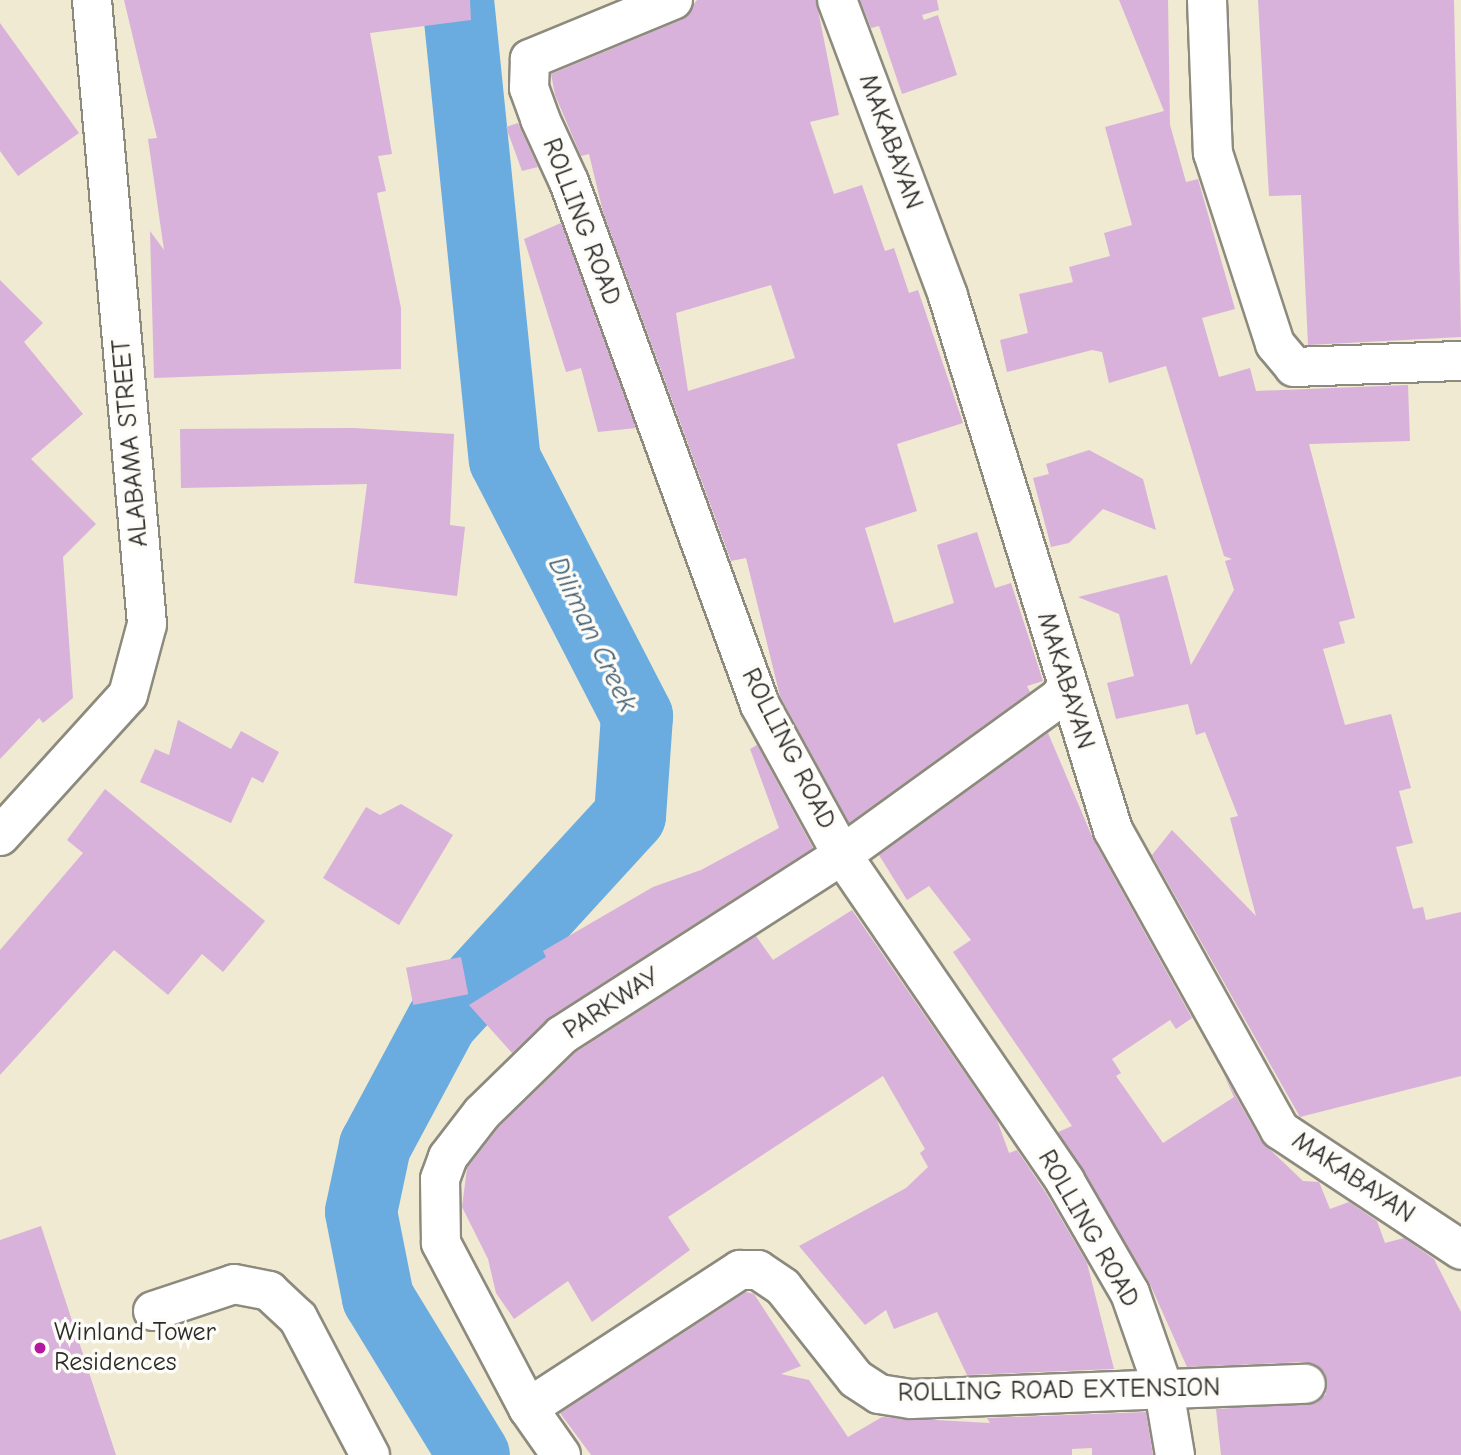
<!DOCTYPE html>
<html>
<head>
<meta charset="utf-8">
<style>
  body { margin:0 }
  #map { position:relative; width:1461px; height:1455px; overflow:hidden; background:#efead1; font-family:"Comic Neue",sans-serif }
  div>[style] { position:absolute }
  .river>* { height:72px; margin:-36px; padding:0 36px; transform-origin:36px; border-radius:36px; background:#6aacdf }
  .building>* { inset:0; background:#d8b2da; transform-origin:0 0 }
  .roads { filter:drop-shadow(2px 0 #8d8a7e) drop-shadow(-2px 0 #8d8a7e) drop-shadow(0 2px #8d8a7e) drop-shadow(0 -2px #8d8a7e) }
  .minor>* { height:38px; margin:-19px; padding:0 19px; transform-origin:19px; border-radius:19px; background:#fff }
  .dots>* { width:19px; height:19px; translate:-50% -50%; box-sizing:border-box; border:4px solid #fdfcf7; border-radius:50% }
  span { translate:-50% -50%; white-space:nowrap; text-align:center; line-height:1.15; -webkit-text-stroke:7px #fdfcf7; paint-order:stroke }
  .street-label { font-size:26px; color:#2b2b2b }
  .poi-label { font-size:26px; color:#2b2b2b }
  .left { translate:0 -50%; text-align:left }
  .water-label { font-size:28px; color:#445f73; font-style:italic }
</style>
</head>
<body>
<div id="map">
  <div class="river">
    <div style="left:458px;top:0;width:462px;rotate:84.2deg"></div>
    <div style="left:505px;top:460px;width:288px;rotate:62.7deg"></div>
    <div style="left:637px;top:716px;width:100px;rotate:94deg"></div>
    <div style="left:630px;top:816px;width:278px;rotate:132.5deg"></div>
    <div style="left:442px;top:1021px;width:142px;rotate:118.2deg"></div>
    <div style="left:375px;top:1146px;width:67px;rotate:102deg"></div>
    <div style="left:361px;top:1212px;width:88px;rotate:78.8deg"></div>
    <div style="left:378px;top:1298px;width:184px;rotate:58.6deg"></div>
  </div>
  <div class="building">
    <div style="clip-path:polygon(124px 0,470px 0,471px 20px,370px 33px,392px 154px,378px 156px,386px 191px,377px 193px,401px 308px,401px 369px,154px 378px,150px 231px,164px 250px,148px 139px,157px 138px)"></div>
    <div style="clip-path:polygon(evenodd,697px 0,816px 0,839px 115px,810px 122px,834px 194px,862px 185px,885px 251px,894px 248px,909px 293px,918px 290px,963px 423px,897px 444px,917px 511px,865px 528px,894px 623px,954px 603px,937px 545px,977px 532px,995px 588px,1011px 583px,1043px 681px,1027px 686px,1030px 692px,849px 823px,780px 696px,746px 558px,731px 561px,603px 212px,589px 154px,581px 156px,555px 95px,551px 74px,681px 20px,697px 0,771px 285px,795px 358px,688px 391px,676px 313px,771px 285px)"></div>
    <div style="clip-path:polygon(860px 0,937px 0,939px 10px,922px 15px,924px 20px,938px 15px,957px 75px,902px 94px,879px 26px,871px 28px)"></div>
    <div style="clip-path:polygon(1119px 0,1168px 0,1170px 125px,1186px 182px,1198px 179px,1235px 309px,1202px 318px,1219px 377px,1250px 368px,1256px 391px,1408px 385px,1410px 441px,1309px 444px,1355px 618px,1339px 622px,1345px 643px,1323px 649px,1345px 725px,1391px 714px,1411px 788px,1399px 791px,1413px 843px,1396px 847px,1413px 909px,1423px 907px,1426px 920px,1461px 912px,1461px 1076px,1300px 1117px,1152px 855px,1172px 830px,1256px 916px,1230px 818px,1238px 816px,1205px 732px,1196px 735px,1188px 704px,1116px 719px,1107px 683px,1134px 676px,1119px 614px,1078px 597px,1167px 575px,1191px 665px,1234px 590px,1225px 561px,1232px 559px,1224px 556px,1166px 366px,1109px 383px,1102px 352px,1092px 350px,1007px 372px,1000px 340px,1028px 333px,1019px 294px,1073px 282px,1069px 267px,1110px 256px,1104px 233px,1132px 225px,1105px 127px,1164px 111px)"></div>
    <div style="clip-path:polygon(1258px 0,1454px 0,1461px 337px,1308px 345px,1301px 195px,1269px 196px)"></div>
    <div style="clip-path:polygon(0 23px,79px 133px,18px 176px,0 151px)"></div>
    <div style="clip-path:polygon(518px 123px,538px 167px,522px 171px,506px 127px)"></div>
    <div style="clip-path:polygon(561px 223px,636px 428px,598px 432px,581px 368px,566px 372px,524px 239px)"></div>
    <div style="clip-path:polygon(0 280px,43px 323px,24px 342px,83px 414px,31px 459px,96px 524px,63px 557px,73px 698px,43px 723px,39px 718px,0 759px)"></div>
    <div style="clip-path:polygon(354px 428px,454px 434px,450px 525px,465px 527px,457px 596px,354px 583px,367px 484px,181px 488px,180px 429px)"></div>
    <div style="clip-path:polygon(1089px 450px,1143px 479px,1156px 530px,1103px 509px,1069px 543px,1051px 547px,1033px 478px,1049px 474px,1046px 464px)"></div>
    <div style="clip-path:polygon(178px 720px,231px 749px,241px 731px,279px 752px,263px 783px,252px 777px,231px 823px,140px 782px,155px 749px,169px 755px)"></div>
    <div style="clip-path:polygon(1048px 733px,1094px 841px,1192px 1018px,1176px 1029px,1170px 1020px,1112px 1059px,1121px 1073px,1116px 1076px,1163px 1143px,1234px 1097px,1224px 1075px,1261px 1141px,1303px 1181px,1319px 1182px,1330px 1209px,1349px 1202px,1377px 1221px,1385px 1243px,1404px 1238px,1434px 1259px,1461px 1312px,1461px 1455px,1221px 1455px,1216px 1409px,1317px 1403px,1326px 1394px,1325px 1373px,1305px 1362px,1187px 1367px,1149px 1282px,1058px 1132px,1072px 1126px,953px 952px,971px 940px,929px 886px,907px 900px,879px 855px)"></div>
    <div style="clip-path:polygon(757px 745px,813px 848px,550px 1017px,512px 1053px,469px 1005px,546px 957px,543px 951px,653px 887px,701px 870px,779px 828px,750px 749px)"></div>
    <div style="clip-path:polygon(105px 789px,265px 921px,223px 972px,202px 954px,168px 995px,114px 950px,0 1075px,0 950px,83px 853px,67px 840px)"></div>
    <div style="clip-path:polygon(401px 804px,453px 835px,399px 925px,323px 878px,366px 807px,380px 815px)"></div>
    <div style="clip-path:polygon(852px 910px,997px 1120px,1009px 1153px,1017px 1150px,1046px 1193px,1087px 1263px,1114px 1369px,967px 1375px,937px 1312px,894px 1329px,886px 1310px,865px 1325px,799px 1246px,906px 1188px,928px 1167px,920px 1153px,925px 1149px,883px 1076px,668px 1217px,690px 1250px,592px 1322px,568px 1281px,514px 1319px,496px 1293px,488px 1259px,462px 1207px,467px 1168px,498px 1128px,576px 1052px,756px 936px,773px 960px)"></div>
    <div style="left:461px;top:957px;width:38px;height:56px;rotate:79deg"></div>
    <div style="clip-path:polygon(41px 1226px,116px 1455px,0 1455px,0 1240px)"></div>
    <div style="clip-path:polygon(746px 1292px,754px 1294px,801px 1366px,781px 1374px,809px 1380px,848px 1437px,882px 1417px,990px 1423px,987px 1418px,1146px 1412px,1153px 1455px,1092px 1455px,1092px 1448px,1072px 1449px,1072px 1455px,591px 1455px,560px 1413px)"></div>
  </div>
  <div class="roads">
    <div class="minor">
      <div style="left:673px;top:0;width:155px;rotate:157.6deg"></div>
      <div style="left:530px;top:59px;width:29px;rotate:92deg"></div>
      <div style="left:529px;top:88px;width:33px;rotate:70deg"></div>
      <div style="left:540px;top:119px;width:69px;rotate:65.3deg"></div>
      <div style="left:569px;top:182px;width:557px;rotate:69.94deg"></div>
      <div style="left:760px;top:705px;width:171px;rotate:61.3deg"></div>
      <div style="left:842px;top:855px;width:395px;rotate:55.6deg"></div>
      <div style="left:1065px;top:1181px;width:129px;rotate:59.9deg"></div>
      <div style="left:1130px;top:1293px;width:103px;rotate:70.7deg"></div>
      <div style="left:1164px;top:1390px;width:66px;rotate:80.4deg"></div>
      <div style="left:837px;top:0;width:316px;rotate:69.4deg"></div>
      <div style="left:948px;top:296px;width:559px;rotate:72.83deg"></div>
      <div style="left:1113px;top:830px;width:343px;rotate:60.9deg"></div>
      <div style="left:1280px;top:1130px;width:217px;rotate:33.5deg"></div>
      <div style="left:1207px;top:0;width:153px;rotate:87.8deg"></div>
      <div style="left:1213px;top:153px;width:201px;rotate:72deg"></div>
      <div style="left:1275px;top:344px;width:30px;rotate:50deg"></div>
      <div style="left:1294px;top:367px;width:167px;rotate:-2.1deg"></div>
      <div style="left:0;top:836px;width:190px;rotate:-47.8deg"></div>
      <div style="left:128px;top:695px;width:73px;rotate:-75deg"></div>
      <div style="left:147px;top:624px;width:626px;rotate:-95.04deg"></div>
      <div style="left:153px;top:1311px;width:85px;rotate:-18.4deg"></div>
      <div style="left:234px;top:1284px;width:36px;rotate:11deg"></div>
      <div style="left:269px;top:1291px;width:40px;rotate:43deg"></div>
      <div style="left:298px;top:1318px;width:155px;rotate:62.3deg"></div>
      <div style="left:528px;top:1408px;width:253px;rotate:-33.1deg"></div>
      <div style="left:740px;top:1270px;width:18px"></div>
      <div style="left:758px;top:1270px;width:30px;rotate:34deg"></div>
      <div style="left:783px;top:1287px;width:117px;rotate:51.6deg"></div>
      <div style="left:856px;top:1379px;width:27px;rotate:33deg"></div>
      <div style="left:879px;top:1394px;width:32px;rotate:9deg"></div>
      <div style="left:911px;top:1399px;width:395px;rotate:-2.2deg"></div>
      <div style="left:561px;top:1455px;width:57px;rotate:-125.1deg"></div>
      <div style="left:528px;top:1408px;width:187px;rotate:-117.8deg"></div>
      <div style="left:441px;top:1243px;width:64px;rotate:-90.9deg"></div>
      <div style="left:440px;top:1179px;width:23px;rotate:-70deg"></div>
      <div style="left:448px;top:1157px;width:56px;rotate:-52.3deg"></div>
      <div style="left:482px;top:1113px;width:112px;rotate:-44.3deg"></div>
      <div style="left:562px;top:1035px;width:333px;rotate:-32.7deg"></div>
      <div style="left:842px;top:855px;width:268px;rotate:-35.9deg"></div>
      <div style="left:1059px;top:698px;width:14px;rotate:-56deg"></div>
    </div>
  </div>
  <div class="dots">
    <div style="left:40px;top:1348px;background:#b5179e"></div>
  </div>
  <div class="street-label">
    <span style="left:890px;top:142px;rotate:70deg">MAKABAYAN</span>
    <span style="left:581px;top:222px;rotate:69deg">ROLLING ROAD</span>
    <span style="left:131px;top:443px;rotate:-95deg">ALABAMA STREET</span>
    <span style="left:1065px;top:681px;rotate:73deg">MAKABAYAN</span>
    <span style="left:788px;top:749px;rotate:63deg">ROLLING ROAD</span>
    <span style="left:612px;top:1004px;rotate:-33deg">PARKWAY</span>
    <span style="left:1353px;top:1178px;rotate:34deg">MAKABAYAN</span>
    <span style="left:1088px;top:1229px;rotate:60deg">ROLLING ROAD</span>
    <span style="left:1059px;top:1391px;rotate:-1deg">ROLLING ROAD EXTENSION</span>
  </div>
  <div class="poi-label">
    <span class="left" style="left:54px;top:1348px">Winland Tower<br>Residences</span>
  </div>
  <div class="water-label">
    <span style="left:593px;top:634px;rotate:64deg">Diliman Creek</span>
  </div>
</div>
</body>
</html>
